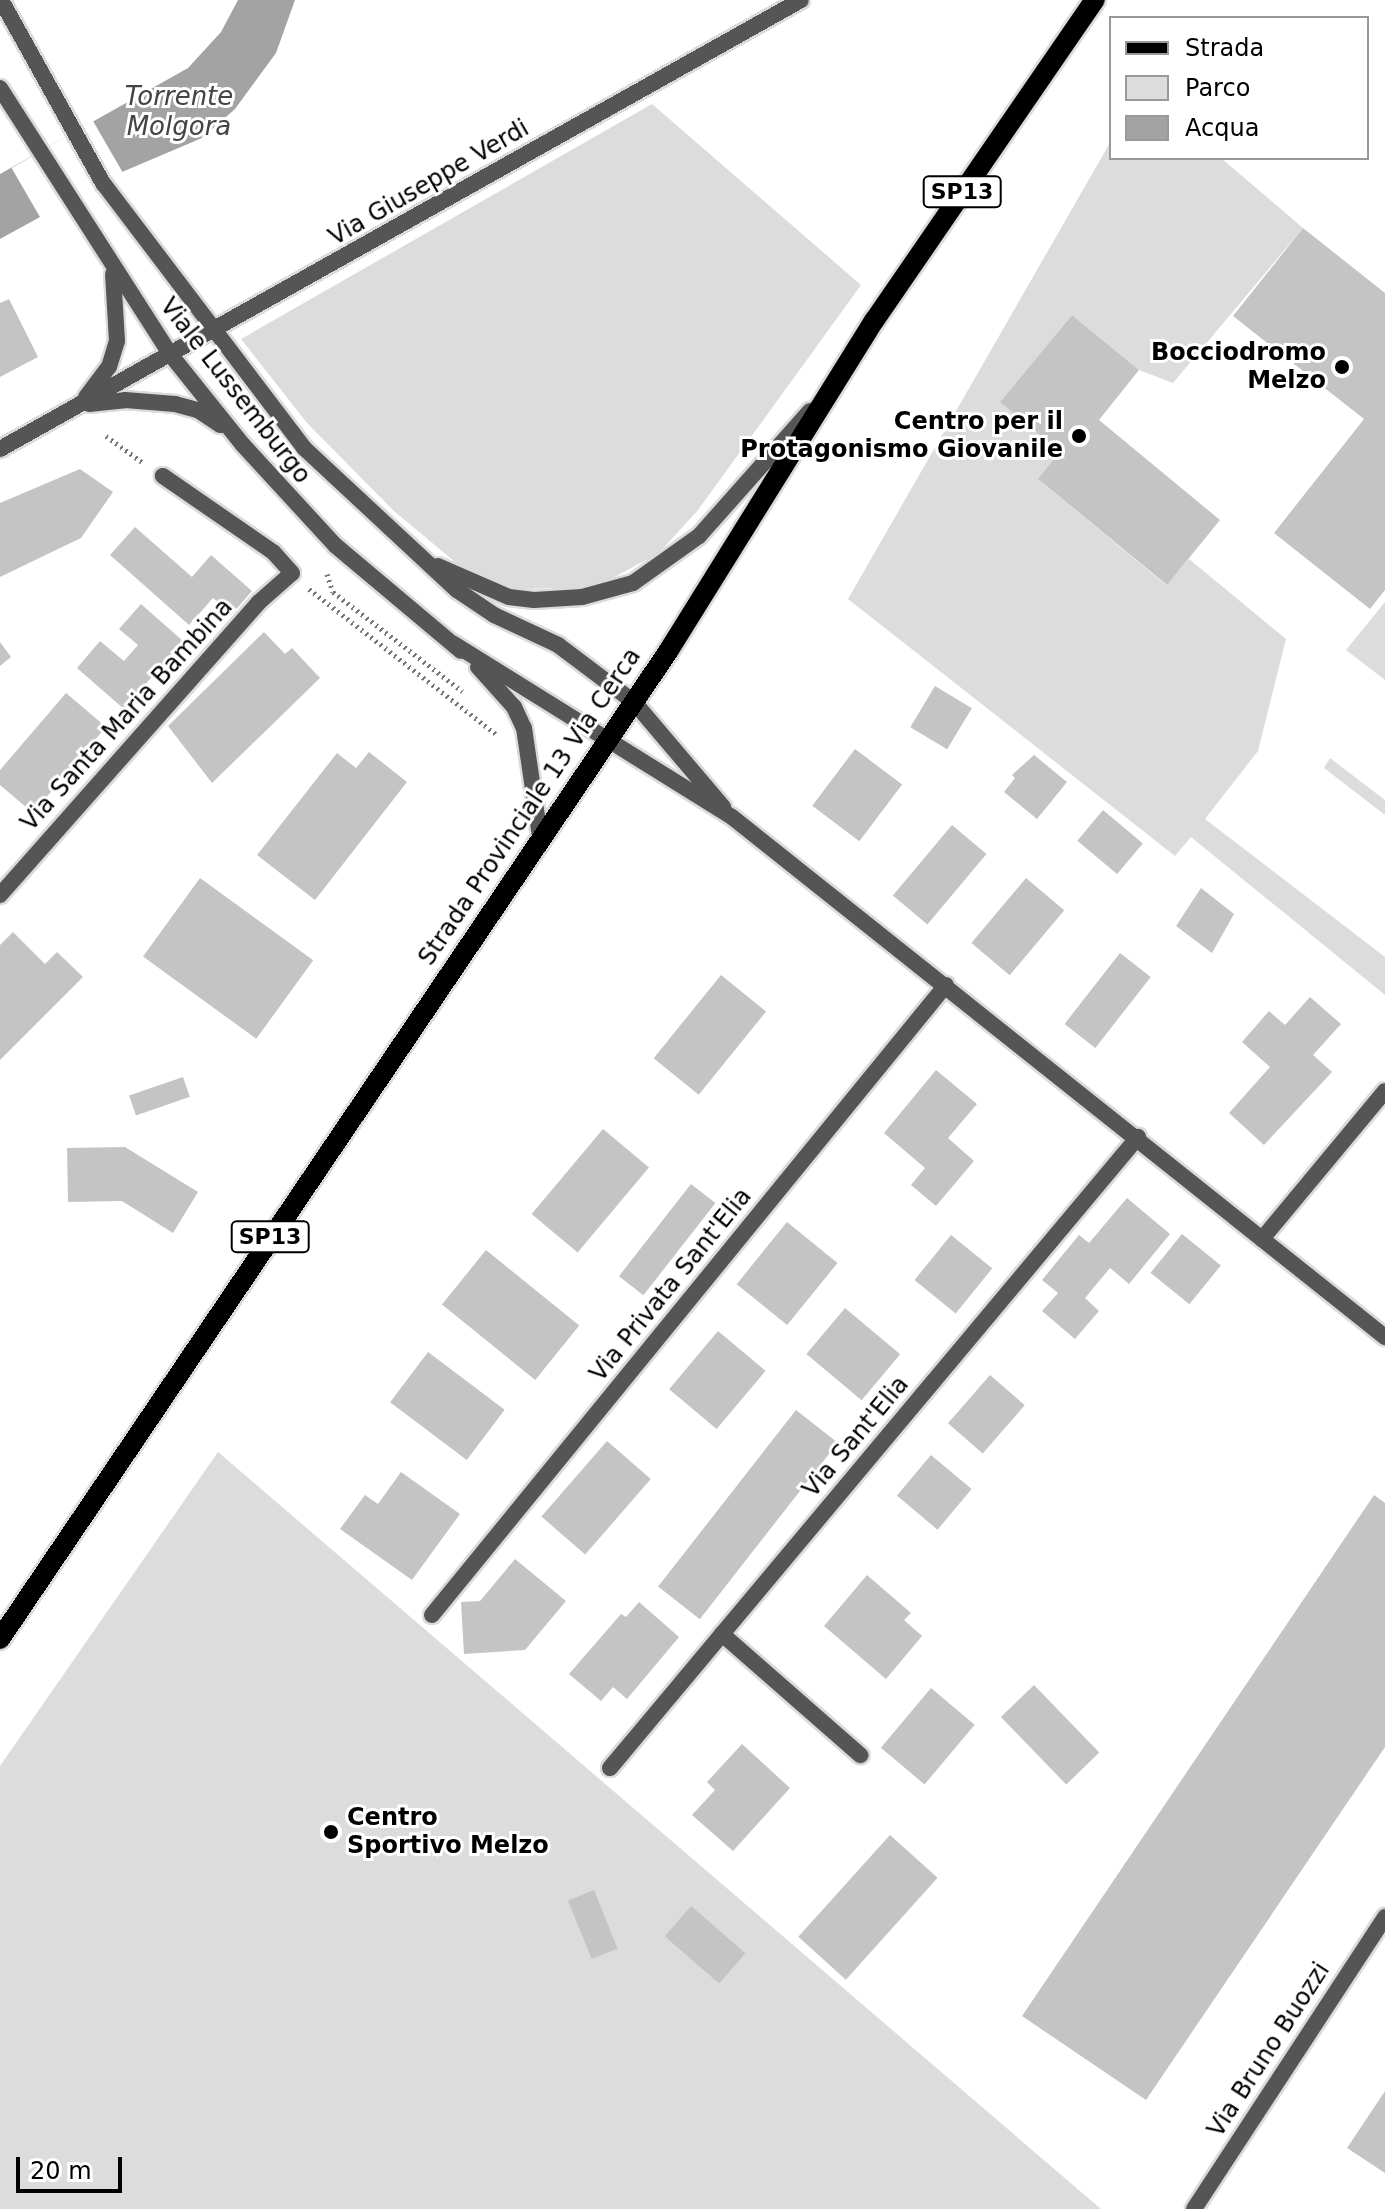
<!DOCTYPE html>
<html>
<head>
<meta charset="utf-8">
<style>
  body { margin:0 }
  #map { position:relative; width:1385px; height:2209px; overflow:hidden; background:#fff; font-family:"DejaVu Sans",sans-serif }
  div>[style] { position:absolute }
  .green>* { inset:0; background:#dcdcdc }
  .water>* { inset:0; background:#a3a3a3 }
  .pier>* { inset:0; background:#fff; transform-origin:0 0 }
  .building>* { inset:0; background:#c4c4c4; transform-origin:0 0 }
  .path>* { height:5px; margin-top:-2.5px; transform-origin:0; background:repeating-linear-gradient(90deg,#777 0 2px,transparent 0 6px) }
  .roads { filter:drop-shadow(2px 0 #dbdbdb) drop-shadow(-2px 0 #dbdbdb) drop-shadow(0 2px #dbdbdb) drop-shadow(0 -2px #dbdbdb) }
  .service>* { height:16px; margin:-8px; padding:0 8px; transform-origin:8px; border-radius:8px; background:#555 }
  .minor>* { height:16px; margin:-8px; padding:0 8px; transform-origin:8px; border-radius:8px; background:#555 }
  .primary>* { height:20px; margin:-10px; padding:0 10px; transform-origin:10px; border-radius:10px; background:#000 }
  .dots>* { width:22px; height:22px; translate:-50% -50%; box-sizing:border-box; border:4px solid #fff; border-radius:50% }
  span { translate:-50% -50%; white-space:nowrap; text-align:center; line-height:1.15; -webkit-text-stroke:6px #fff; paint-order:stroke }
  .shield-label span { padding:2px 6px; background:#fff; border:2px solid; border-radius:6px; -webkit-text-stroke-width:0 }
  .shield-label { font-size:22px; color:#000; font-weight:700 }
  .street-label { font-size:24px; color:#000 }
  .poi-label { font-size:24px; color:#000; font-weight:700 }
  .right { translate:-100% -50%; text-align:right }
  .left { translate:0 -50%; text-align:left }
  .water-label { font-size:26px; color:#444; font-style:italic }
  .legend { position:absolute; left:1109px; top:16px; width:260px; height:144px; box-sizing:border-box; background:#fff; border:2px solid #999; margin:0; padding:10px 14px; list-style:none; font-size:24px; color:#000 }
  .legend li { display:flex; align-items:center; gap:16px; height:40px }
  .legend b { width:40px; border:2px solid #999 }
  .scale { position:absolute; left:16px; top:2157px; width:106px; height:36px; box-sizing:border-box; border:4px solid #000; border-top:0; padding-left:10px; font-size:24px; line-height:28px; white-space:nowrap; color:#000; -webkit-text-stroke:6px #fff; paint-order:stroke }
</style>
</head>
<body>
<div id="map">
  <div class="green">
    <div style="clip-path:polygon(652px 104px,861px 285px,698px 510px,659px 553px,594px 588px,510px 589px,461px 567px,394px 511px,307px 423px,241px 339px)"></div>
    <div style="clip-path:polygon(1111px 141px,1111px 158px,1221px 158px,1303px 228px,1173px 383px,1139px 370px,1072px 315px,1000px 402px,1060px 452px,1039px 480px,1166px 585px,1189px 559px,1286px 639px,1258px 751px,1205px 819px,1385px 957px,1385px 995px,1191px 837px,1175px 856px,848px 599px)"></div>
    <div style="clip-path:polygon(1385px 602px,1385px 680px,1346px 650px)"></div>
    <div style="clip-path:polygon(1330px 758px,1385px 800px,1385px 815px,1324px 768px)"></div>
    <div style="clip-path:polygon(218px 1452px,1101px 2209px,0 2209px,0 1766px)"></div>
  </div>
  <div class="water">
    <div style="clip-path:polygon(238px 0,295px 0,276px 53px,235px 109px,202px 138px,122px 172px,0 239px,0 174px,188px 68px,221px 32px)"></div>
  </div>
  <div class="pier">
    <div style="left:93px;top:121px;width:59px;height:94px;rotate:60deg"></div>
  </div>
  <div class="building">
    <div style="clip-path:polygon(1303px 228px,1385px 293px,1385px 590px,1370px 609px,1274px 533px,1364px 419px,1233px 316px)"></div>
    <div style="clip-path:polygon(9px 299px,38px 357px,0 377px,0 303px)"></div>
    <div style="clip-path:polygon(1072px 315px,1139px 370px,1099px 420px,1220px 520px,1167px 585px,1038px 479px,1060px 452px,1000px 402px)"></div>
    <div style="clip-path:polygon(80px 469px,113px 492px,81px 538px,0 577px,0 503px)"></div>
    <div style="clip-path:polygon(135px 527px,192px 577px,211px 555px,252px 591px,232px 614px,213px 598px,189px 625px,110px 555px)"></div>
    <div style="clip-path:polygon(141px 604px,183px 641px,124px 709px,77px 668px,100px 641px,124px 661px,138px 645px,119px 629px)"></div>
    <div style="clip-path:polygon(264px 632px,285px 654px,292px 648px,320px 678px,212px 783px,168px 726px)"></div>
    <div style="clip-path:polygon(0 642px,11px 657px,0 666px)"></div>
    <div style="left:935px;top:686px;width:43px;height:48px;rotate:31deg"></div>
    <div style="clip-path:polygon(66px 693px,106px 727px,33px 813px,0 785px,0 770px)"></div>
    <div style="left:855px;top:749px;width:59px;height:71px;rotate:37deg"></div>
    <div style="clip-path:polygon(369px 752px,407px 782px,315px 900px,257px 855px,337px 753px,356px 768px)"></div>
    <div style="clip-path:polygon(1034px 755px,1067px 782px,1037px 819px,1004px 792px,1015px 778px,1012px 775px)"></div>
    <div style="left:1103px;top:810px;width:52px;height:40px;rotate:40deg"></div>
    <div style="left:952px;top:825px;width:45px;height:92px;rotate:40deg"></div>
    <div style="left:200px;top:878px;width:140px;height:97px;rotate:36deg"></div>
    <div style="left:1026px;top:878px;width:50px;height:85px;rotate:40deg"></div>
    <div style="clip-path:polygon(1201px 888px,1234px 914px,1212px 953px,1176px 926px)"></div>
    <div style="clip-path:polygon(13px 932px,45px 964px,57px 952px,83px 977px,0 1060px,0 945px)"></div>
    <div style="left:1120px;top:953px;width:39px;height:90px;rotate:38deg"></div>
    <div style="left:721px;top:975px;width:58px;height:107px;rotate:39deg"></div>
    <div style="clip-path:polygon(1310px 997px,1341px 1024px,1313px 1055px,1332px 1072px,1264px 1145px,1229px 1113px,1270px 1067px,1242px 1042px,1269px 1011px,1285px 1025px)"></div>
    <div style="clip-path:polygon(936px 1070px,977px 1104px,948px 1138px,974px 1161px,936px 1206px,911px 1185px,925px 1168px,884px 1133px)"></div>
    <div style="left:183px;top:1077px;width:21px;height:57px;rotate:71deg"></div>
    <div style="left:603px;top:1129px;width:60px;height:111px;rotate:40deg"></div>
    <div style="clip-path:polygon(125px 1147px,198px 1192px,173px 1233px,122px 1201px,68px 1202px,67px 1148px)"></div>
    <div style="left:691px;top:1184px;width:31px;height:117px;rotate:38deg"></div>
    <div style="clip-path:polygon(1127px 1198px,1170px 1234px,1129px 1284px,1110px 1268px,1085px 1298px,1099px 1311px,1075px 1339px,1042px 1311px,1058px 1293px,1042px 1280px,1079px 1235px,1089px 1243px)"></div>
    <div style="left:787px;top:1222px;width:65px;height:80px;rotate:39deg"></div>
    <div style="left:1182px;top:1234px;width:50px;height:50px;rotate:39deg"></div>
    <div style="left:951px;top:1235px;width:53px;height:58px;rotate:39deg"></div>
    <div style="left:486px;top:1250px;width:120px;height:70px;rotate:39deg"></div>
    <div style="left:845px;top:1308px;width:72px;height:60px;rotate:40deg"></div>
    <div style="left:718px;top:1331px;width:62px;height:76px;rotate:40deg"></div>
    <div style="left:428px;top:1352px;width:96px;height:63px;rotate:37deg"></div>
    <div style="left:990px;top:1375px;width:46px;height:64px;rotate:41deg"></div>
    <div style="left:796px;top:1410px;width:53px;height:224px;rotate:38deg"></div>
    <div style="left:607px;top:1441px;width:58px;height:100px;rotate:41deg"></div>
    <div style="left:931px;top:1455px;width:53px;height:53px;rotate:40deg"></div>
    <div style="clip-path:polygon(401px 1472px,460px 1514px,412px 1580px,340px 1529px,365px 1495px,378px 1504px)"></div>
    <div style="clip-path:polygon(1374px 1495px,1385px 1503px,1385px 1747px,1146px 2100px,1022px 2016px)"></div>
    <div style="clip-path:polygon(515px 1559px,566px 1601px,525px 1650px,464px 1654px,461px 1602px,480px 1601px)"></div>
    <div style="clip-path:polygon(867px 1575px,911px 1613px,904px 1620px,922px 1636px,886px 1679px,824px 1626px)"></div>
    <div style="clip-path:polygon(639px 1602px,679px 1637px,627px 1699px,613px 1687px,601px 1701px,569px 1674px,621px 1614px,626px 1617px)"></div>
    <div style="left:1034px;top:1685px;width:94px;height:46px;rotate:46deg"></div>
    <div style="left:931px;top:1688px;width:57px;height:78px;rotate:40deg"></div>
    <div style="clip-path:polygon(742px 1744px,790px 1788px,733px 1851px,692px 1815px,715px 1790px,707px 1782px)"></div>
    <div style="left:890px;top:1835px;width:64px;height:137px;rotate:42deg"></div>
    <div style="left:594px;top:1890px;width:63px;height:28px;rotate:68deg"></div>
    <div style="left:691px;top:1906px;width:72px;height:40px;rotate:41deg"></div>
    <div style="clip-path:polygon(1385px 2091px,1385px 2173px,1347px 2148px)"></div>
  </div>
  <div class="path">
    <div style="left:106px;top:436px;width:44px;rotate:35.8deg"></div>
    <div style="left:327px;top:574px;width:19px;rotate:72deg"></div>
    <div style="left:333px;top:592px;width:163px;rotate:37.5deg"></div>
    <div style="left:309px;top:589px;width:238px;rotate:37.8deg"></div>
  </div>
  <div class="roads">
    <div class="service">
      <div style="left:722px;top:1634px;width:184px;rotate:41.2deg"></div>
    </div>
    <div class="minor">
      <div style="left:1px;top:0;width:210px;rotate:60.9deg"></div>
      <div style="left:103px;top:183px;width:333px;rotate:52.8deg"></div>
      <div style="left:304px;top:448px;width:209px;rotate:42.9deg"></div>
      <div style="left:457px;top:590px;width:45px;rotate:34deg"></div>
      <div style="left:494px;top:615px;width:71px;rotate:25.1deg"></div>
      <div style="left:558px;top:645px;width:95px;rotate:36.9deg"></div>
      <div style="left:634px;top:702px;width:138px;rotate:49.7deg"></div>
      <div style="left:0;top:88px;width:316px;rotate:57.4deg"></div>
      <div style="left:170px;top:354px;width:117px;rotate:51.3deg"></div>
      <div style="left:243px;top:445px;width:137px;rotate:47.4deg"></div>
      <div style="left:336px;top:546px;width:163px;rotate:40deg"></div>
      <div style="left:86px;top:397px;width:38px;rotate:-53deg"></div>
      <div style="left:109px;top:367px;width:27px;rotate:-73deg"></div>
      <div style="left:117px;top:341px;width:67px;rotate:-93.4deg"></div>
      <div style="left:89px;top:404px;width:36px;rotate:-6deg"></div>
      <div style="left:125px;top:400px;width:50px;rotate:4.6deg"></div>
      <div style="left:175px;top:404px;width:24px;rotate:15deg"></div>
      <div style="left:198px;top:410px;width:27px;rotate:34deg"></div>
      <div style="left:0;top:449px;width:918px;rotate:-29.27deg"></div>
      <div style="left:438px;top:566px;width:77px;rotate:23.6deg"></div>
      <div style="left:509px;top:597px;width:25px;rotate:7deg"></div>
      <div style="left:534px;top:600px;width:48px;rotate:-3.6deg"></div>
      <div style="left:582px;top:597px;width:53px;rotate:-15.4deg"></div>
      <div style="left:633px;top:583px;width:81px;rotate:-35.5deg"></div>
      <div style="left:699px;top:536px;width:167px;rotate:-48.4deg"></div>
      <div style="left:454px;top:644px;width:327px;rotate:31.9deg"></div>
      <div style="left:732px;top:817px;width:835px;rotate:38.53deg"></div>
      <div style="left:478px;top:667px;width:54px;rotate:48deg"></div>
      <div style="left:514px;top:707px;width:23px;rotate:65deg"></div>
      <div style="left:524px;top:728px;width:109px;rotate:81.6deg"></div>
      <div style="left:0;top:895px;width:390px;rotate:-48.5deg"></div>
      <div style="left:258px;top:603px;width:45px;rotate:-41.4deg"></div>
      <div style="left:292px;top:573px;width:28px;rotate:-132deg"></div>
      <div style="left:273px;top:552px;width:134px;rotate:-145.4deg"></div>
      <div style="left:1262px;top:1239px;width:192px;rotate:-50.3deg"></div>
      <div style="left:432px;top:1615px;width:813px;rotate:-50.79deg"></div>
      <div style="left:610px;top:1768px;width:823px;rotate:-50.08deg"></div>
      <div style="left:1194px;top:2209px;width:349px;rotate:-56.8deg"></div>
    </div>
    <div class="primary">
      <div style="left:0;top:1639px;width:1194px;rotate:-55.92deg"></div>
      <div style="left:669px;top:650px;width:388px;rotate:-58.1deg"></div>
      <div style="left:874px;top:321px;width:390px;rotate:-55.5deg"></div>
    </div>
  </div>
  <div class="dots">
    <div style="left:1342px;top:367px;background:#000"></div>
    <div style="left:1079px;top:436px;background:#000"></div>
    <div style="left:331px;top:1832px;background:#000"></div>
  </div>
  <div class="shield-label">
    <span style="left:962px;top:192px">SP13</span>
    <span style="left:270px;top:1237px">SP13</span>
  </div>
  <div class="street-label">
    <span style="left:429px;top:183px;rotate:-30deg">Via Giuseppe Verdi</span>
    <span style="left:235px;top:391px;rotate:52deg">Viale Lussemburgo</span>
    <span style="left:127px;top:715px;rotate:-48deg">Via Santa Maria Bambina</span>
    <span style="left:530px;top:807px;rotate:-56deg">Strada Provinciale 13 Via Cerca</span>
    <span style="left:671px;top:1285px;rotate:-51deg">Via Privata Sant'Elia</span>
    <span style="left:856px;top:1437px;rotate:-50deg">Via Sant'Elia</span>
    <span style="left:1269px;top:2050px;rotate:-57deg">Via Bruno Buozzi</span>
  </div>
  <div class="poi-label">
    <span class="right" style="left:1326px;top:367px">Bocciodromo<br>Melzo</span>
    <span class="right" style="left:1063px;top:436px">Centro per il<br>Protagonismo Giovanile</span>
    <span class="left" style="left:347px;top:1832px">Centro<br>Sportivo Melzo</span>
  </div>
  <div class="water-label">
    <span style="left:179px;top:112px">Torrente<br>Molgora</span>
  </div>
  <ul class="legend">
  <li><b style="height:10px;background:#000"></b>Strada</li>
  <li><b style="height:22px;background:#dcdcdc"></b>Parco</li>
  <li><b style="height:22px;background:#a3a3a3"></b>Acqua</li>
  </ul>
  <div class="scale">20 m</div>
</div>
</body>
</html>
